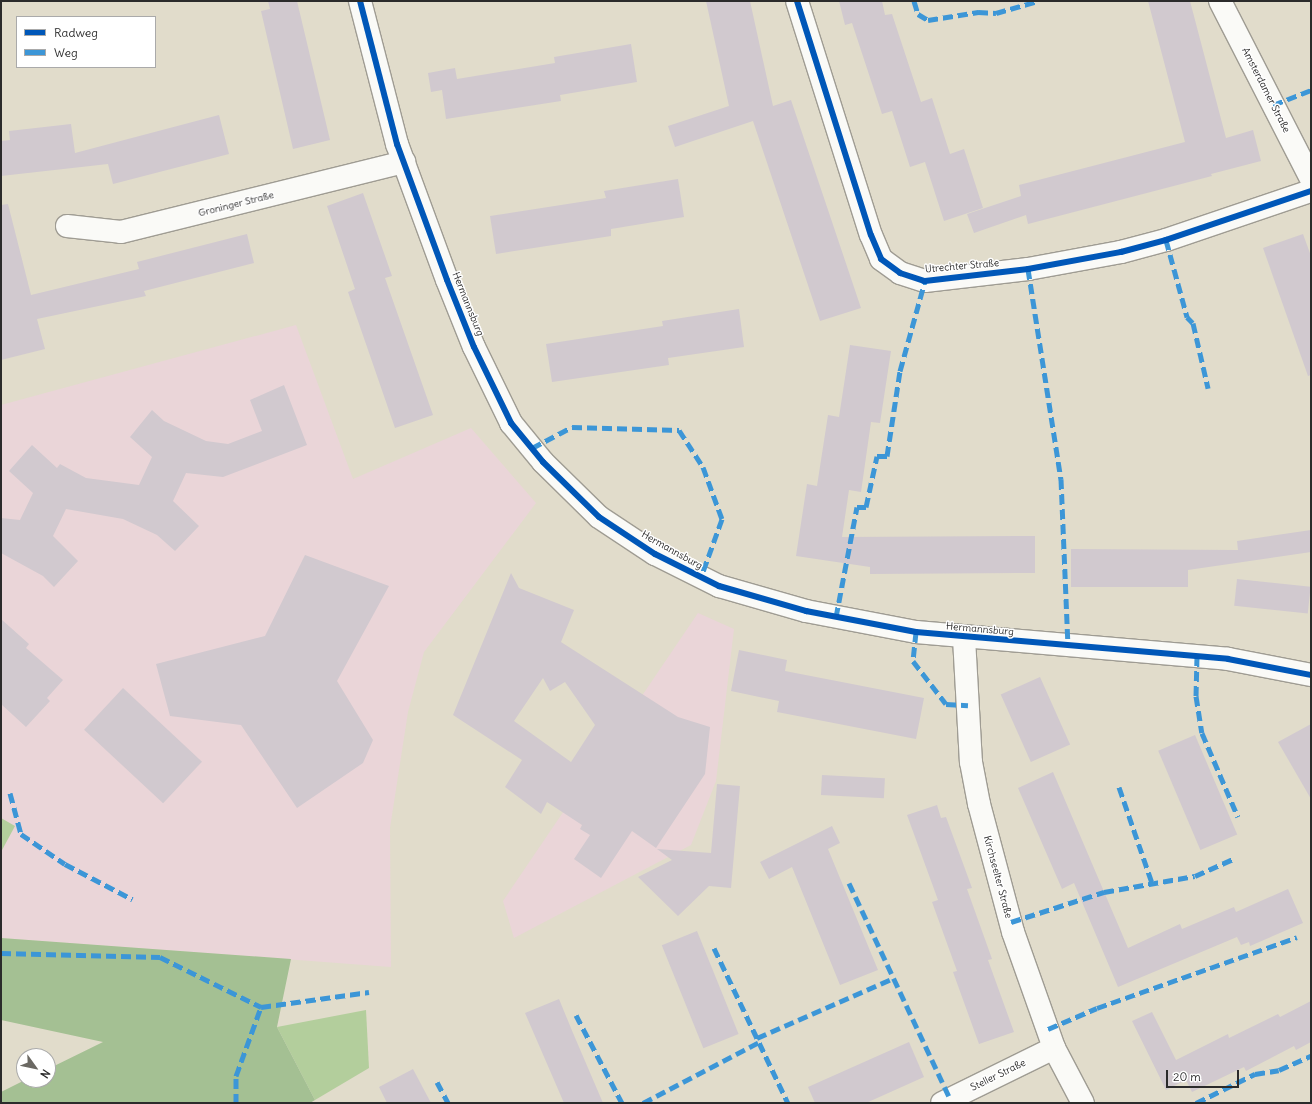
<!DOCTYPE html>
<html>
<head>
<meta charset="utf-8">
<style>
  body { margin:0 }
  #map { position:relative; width:1312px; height:1104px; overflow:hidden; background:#e1dccb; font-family:Delius,sans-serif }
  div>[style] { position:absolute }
  .built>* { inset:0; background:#ead5d8 }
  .green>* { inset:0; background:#b3ce9c }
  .forest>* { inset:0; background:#a4c093 }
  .building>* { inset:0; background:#d1c9cf; transform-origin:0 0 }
  .roads { filter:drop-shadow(1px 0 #9f9c93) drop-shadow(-1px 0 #9f9c93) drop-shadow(0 1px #9f9c93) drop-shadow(0 -1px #9f9c93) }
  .minor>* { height:22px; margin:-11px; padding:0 11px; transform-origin:11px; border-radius:11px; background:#fafaf7 }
  .quiet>* { height:5px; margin-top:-2.5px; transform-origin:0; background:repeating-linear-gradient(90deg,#3c96d7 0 10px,transparent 0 15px) }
  .cycleway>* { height:6px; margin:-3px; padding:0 3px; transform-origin:3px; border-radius:3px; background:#0057b8 }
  span { translate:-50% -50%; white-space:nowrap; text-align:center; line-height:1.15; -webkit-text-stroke:3px #fff; paint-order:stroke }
  .street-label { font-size:10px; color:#2b2b2b }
  .frame { position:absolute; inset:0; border:2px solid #2b2b2b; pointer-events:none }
  .legend { position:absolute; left:16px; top:16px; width:140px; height:52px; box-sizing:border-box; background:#fff; border:1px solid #aaa; margin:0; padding:5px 7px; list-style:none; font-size:12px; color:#2b2b2b }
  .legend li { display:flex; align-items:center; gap:8px; height:20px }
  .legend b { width:20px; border:1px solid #aaa }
  .north { position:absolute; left:16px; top:1048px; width:40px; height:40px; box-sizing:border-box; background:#fff; border:1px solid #aaa; border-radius:50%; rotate:123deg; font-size:11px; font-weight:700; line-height:16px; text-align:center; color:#2b2b2b }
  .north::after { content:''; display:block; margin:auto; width:14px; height:18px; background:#6b6963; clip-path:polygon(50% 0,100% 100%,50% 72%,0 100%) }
  .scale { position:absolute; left:1166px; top:1070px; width:73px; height:18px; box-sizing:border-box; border:2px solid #2b2b2b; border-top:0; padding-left:5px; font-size:12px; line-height:14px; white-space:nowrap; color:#2b2b2b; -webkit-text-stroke:3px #fff; paint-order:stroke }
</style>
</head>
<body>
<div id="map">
  <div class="built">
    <div style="clip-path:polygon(296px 325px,353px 479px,471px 428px,536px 503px,424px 652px,408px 712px,390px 828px,391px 967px,1px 938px,1px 405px)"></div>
    <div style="clip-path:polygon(698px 613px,734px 629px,716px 781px,691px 845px,514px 938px,503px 901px)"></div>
  </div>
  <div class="green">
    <div style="clip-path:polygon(1px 818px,15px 826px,1px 852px)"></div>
    <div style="clip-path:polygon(366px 1010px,369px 1068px,315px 1100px,277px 1027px)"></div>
  </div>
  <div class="forest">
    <div style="clip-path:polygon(1px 938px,291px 959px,277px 1027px,315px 1100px,310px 1103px,1px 1103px,1px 1092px,25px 1080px,48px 1080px,48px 1069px,103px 1042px,1px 1020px)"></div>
  </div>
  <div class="building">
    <div style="clip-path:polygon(268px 1px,297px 1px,330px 140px,293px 149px,261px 11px,270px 9px)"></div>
    <div style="clip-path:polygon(706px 1px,750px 1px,773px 106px,791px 100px,861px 308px,820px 321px,753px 121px,675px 147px,668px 126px,729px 106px)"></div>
    <div style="clip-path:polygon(839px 1px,882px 1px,885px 15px,892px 14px,921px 102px,932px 98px,950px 154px,964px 149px,983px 208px,944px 221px,925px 162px,910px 167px,892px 111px,882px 114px,852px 23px,845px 25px)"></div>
    <div style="clip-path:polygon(1148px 1px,1190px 1px,1226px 138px,1253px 130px,1261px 161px,1211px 174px,1212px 176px,1028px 224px,1026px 215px,974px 233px,967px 214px,1021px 196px,1019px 185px,1185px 142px)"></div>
    <div style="clip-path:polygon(631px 44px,637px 82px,560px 95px,561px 101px,446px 119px,442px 90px,431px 92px,428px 73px,455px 68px,457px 79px,555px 63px,554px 57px)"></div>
    <div style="clip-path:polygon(219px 115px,229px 154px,113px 184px,108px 164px,1px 176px,1px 141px,10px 140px,9px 131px,71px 124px,75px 153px)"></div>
    <div style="clip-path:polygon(678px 179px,684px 217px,611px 229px,611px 236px,496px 254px,490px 216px,606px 198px,604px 191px)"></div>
    <div style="clip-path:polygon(363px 193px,392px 276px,385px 278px,433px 415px,395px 428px,348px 292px,355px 289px,327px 206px)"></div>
    <div style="clip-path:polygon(8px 204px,31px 295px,139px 269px,137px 262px,247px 234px,254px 263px,144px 291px,146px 296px,37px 319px,45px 349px,1px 360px,1px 205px)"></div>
    <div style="clip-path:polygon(1303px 234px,1311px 256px,1311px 375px,1308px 376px,1263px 248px)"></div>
    <div style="clip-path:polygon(739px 309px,744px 347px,668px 358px,669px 365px,552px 382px,546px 344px,663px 326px,662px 321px)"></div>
    <div style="clip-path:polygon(850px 345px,891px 351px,880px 423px,871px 422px,861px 492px,849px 490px,842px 537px,1035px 536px,1035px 573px,870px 574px,870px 567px,796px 556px,807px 484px,817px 486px,828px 415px,839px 417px)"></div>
    <div style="clip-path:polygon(284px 385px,307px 445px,223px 477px,186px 473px,173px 501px,199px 526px,175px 551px,157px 535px,123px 519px,66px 509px,53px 536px,78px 561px,54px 587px,43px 576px,1px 553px,1px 518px,20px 520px,33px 493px,9px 471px,32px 445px,57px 468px,60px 464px,86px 478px,139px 485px,152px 457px,130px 437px,152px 410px,164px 421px,206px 441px,228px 444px,262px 431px,250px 400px)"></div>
    <div style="clip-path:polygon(1311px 530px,1311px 552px,1188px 570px,1188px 587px,1071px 587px,1071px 549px,1238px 550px,1237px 541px)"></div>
    <div style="clip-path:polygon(305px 555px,389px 586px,337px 681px,373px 740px,363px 763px,297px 808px,241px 725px,170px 716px,156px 664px,265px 636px)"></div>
    <div style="clip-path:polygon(evenodd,511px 573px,519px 588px,574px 610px,561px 642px,678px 717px,710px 727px,705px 774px,656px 848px,632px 831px,601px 878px,574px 859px,590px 835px,580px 829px,582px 825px,547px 802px,541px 814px,505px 787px,522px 760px,453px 715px,511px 573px,543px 678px,550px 691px,565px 682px,595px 725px,571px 762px,514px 721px,543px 678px)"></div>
    <div style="left:1237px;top:579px;width:74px;height:27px;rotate:6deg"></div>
    <div style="clip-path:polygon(1px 619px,29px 644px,26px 648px,63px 680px,47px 698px,50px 701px,26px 727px,1px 704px)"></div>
    <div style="clip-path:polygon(739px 650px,787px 660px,785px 671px,924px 698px,916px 739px,777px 712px,779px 701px,731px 691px)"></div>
    <div style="left:1040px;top:677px;width:74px;height:43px;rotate:66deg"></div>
    <div style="left:123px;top:688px;width:108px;height:57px;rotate:43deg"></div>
    <div style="clip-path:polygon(1311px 724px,1311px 799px,1278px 742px)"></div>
    <div style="left:1195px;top:735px;width:108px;height:40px;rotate:67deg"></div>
    <div style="clip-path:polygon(1053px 772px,1128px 948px,1180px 924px,1182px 929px,1234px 907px,1236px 912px,1288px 889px,1303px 923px,1250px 946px,1249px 942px,1241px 945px,1237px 937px,1118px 987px,1074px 883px,1062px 889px,1018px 788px)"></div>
    <div style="left:822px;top:775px;width:63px;height:20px;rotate:3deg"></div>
    <div style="clip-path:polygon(717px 784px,740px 786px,731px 888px,709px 886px,678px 916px,638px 877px,672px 860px,657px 849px,711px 853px)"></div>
    <div style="clip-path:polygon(937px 805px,941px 818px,946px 817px,972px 888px,967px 889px,992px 959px,988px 960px,1014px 1032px,979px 1044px,953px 972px,957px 971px,932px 902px,938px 900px,907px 815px)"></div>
    <div style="clip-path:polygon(832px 826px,840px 843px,828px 849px,878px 970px,840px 985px,792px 867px,769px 879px,760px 862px)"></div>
    <div style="left:697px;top:931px;width:111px;height:38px;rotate:68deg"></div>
    <div style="clip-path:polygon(559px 999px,573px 1033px,603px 1103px,564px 1103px,525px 1013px)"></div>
    <div style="clip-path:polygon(1311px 1001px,1311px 1042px,1296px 1050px,1294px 1046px,1246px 1071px,1244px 1067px,1192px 1092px,1186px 1080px,1166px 1090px,1132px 1021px,1152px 1012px,1176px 1060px,1228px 1034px,1229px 1038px,1278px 1014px,1280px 1017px)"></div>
    <div style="clip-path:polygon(909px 1042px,924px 1077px,866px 1103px,815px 1103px,808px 1087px)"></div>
    <div style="clip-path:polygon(413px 1069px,431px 1103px,387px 1103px,379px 1087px)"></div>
  </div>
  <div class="roads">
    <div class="minor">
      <div style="left:360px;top:1px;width:148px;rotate:75.5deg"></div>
      <div style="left:397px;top:144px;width:145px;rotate:69.8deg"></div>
      <div style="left:447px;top:280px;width:72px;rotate:68.1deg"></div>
      <div style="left:474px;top:347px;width:85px;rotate:64deg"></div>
      <div style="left:511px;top:423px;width:50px;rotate:50.6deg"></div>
      <div style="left:543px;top:462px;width:78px;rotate:44.5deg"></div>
      <div style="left:599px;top:517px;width:67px;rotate:33.5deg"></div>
      <div style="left:655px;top:554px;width:72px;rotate:26.6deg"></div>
      <div style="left:719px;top:586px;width:91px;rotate:16deg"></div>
      <div style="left:806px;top:611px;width:112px;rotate:10.8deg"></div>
      <div style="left:916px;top:632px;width:313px;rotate:4.9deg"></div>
      <div style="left:1228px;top:659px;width:85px;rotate:10.9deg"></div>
      <div style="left:797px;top:1px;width:245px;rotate:72.5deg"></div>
      <div style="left:871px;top:235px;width:26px;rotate:67deg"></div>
      <div style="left:881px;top:259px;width:24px;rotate:36deg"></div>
      <div style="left:900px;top:273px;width:26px;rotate:18deg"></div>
      <div style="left:925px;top:281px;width:104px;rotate:-6.6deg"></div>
      <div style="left:1028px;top:269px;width:95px;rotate:-10.4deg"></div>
      <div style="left:1121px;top:252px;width:47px;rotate:-14.9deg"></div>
      <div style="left:1166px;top:240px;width:153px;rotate:-18.7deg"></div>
      <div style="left:1220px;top:1px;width:200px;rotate:62.9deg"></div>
      <div style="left:67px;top:226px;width:54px;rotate:6.3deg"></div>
      <div style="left:121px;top:232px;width:292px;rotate:-13.9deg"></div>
      <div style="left:964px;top:638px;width:124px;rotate:86.8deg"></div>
      <div style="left:971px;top:762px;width:43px;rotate:79.2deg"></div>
      <div style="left:979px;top:804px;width:132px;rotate:75.1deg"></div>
      <div style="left:1013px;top:932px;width:123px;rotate:70.5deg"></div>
      <div style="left:1054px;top:1048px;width:62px;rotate:62.2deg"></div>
      <div style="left:942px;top:1103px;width:125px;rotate:-26.2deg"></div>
    </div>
  </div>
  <div class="quiet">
    <div style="left:914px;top:1px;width:14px;rotate:73deg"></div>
    <div style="left:918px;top:14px;width:12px;rotate:31deg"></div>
    <div style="left:928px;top:20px;width:51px;rotate:-9.1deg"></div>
    <div style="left:978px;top:12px;width:18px;rotate:3deg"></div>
    <div style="left:996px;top:13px;width:44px;rotate:-15.9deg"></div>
    <div style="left:1273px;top:105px;width:41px;rotate:-21.5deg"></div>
    <div style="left:1166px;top:240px;width:80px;rotate:74.7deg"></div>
    <div style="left:1187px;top:317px;width:8px;rotate:45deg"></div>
    <div style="left:1193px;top:323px;width:67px;rotate:77deg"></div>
    <div style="left:1028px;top:269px;width:213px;rotate:81.1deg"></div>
    <div style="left:1061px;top:479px;width:167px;rotate:87.6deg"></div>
    <div style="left:532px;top:448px;width:45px;rotate:-27.7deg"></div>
    <div style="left:572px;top:427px;width:107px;rotate:1.6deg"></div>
    <div style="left:679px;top:430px;width:44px;rotate:57deg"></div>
    <div style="left:703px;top:467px;width:55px;rotate:69.9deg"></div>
    <div style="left:722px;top:519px;width:62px;rotate:109.9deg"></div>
    <div style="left:836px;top:617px;width:112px;rotate:-79.2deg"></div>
    <div style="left:857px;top:507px;width:9px"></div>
    <div style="left:866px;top:507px;width:52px;rotate:-77.8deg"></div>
    <div style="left:877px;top:456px;width:10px"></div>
    <div style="left:887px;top:456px;width:86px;rotate:-81.3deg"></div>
    <div style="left:900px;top:371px;width:93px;rotate:-74.5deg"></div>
    <div style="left:916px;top:632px;width:29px;rotate:96deg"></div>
    <div style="left:913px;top:661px;width:54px;rotate:52.5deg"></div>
    <div style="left:946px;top:704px;width:22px;rotate:3deg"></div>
    <div style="left:1197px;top:656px;width:40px;rotate:91.4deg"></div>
    <div style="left:1196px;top:696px;width:37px;rotate:81deg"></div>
    <div style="left:1202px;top:733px;width:91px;rotate:66.8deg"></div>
    <div style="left:1119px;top:787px;width:102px;rotate:71deg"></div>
    <div style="left:10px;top:793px;width:42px;rotate:75deg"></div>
    <div style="left:21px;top:834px;width:53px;rotate:34.3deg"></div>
    <div style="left:65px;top:864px;width:76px;rotate:27.6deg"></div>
    <div style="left:849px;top:883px;width:238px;rotate:64.9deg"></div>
    <div style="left:1011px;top:922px;width:98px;rotate:-17.9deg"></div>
    <div style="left:1104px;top:892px;width:92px;rotate:-10deg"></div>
    <div style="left:1195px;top:876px;width:42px;rotate:-24.1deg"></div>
    <div style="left:714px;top:948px;width:172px;rotate:64.5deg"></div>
    <div style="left:1px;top:953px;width:159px;rotate:1.4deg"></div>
    <div style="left:160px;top:957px;width:113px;rotate:26.3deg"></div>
    <div style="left:576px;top:1015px;width:99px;rotate:62.4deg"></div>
    <div style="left:1048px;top:1029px;width:53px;rotate:-23.2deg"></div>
    <div style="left:1097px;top:1008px;width:212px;rotate:-19.5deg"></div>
    <div style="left:757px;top:1038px;width:150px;rotate:-23.7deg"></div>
    <div style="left:437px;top:1082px;width:24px;rotate:62deg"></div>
    <div style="left:236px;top:1103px;width:27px;rotate:-90deg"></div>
    <div style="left:236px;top:1076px;width:73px;rotate:-70.1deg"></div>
    <div style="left:261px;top:1007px;width:109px;rotate:-7.9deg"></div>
    <div style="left:643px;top:1103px;width:131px;rotate:-27.7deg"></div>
    <div style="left:1196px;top:1103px;width:66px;rotate:-26.2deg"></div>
    <div style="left:1255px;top:1074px;width:24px;rotate:-9deg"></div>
    <div style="left:1279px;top:1070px;width:35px;rotate:-24deg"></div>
  </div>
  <div class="cycleway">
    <div style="left:360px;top:1px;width:148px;rotate:75.5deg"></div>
    <div style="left:397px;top:144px;width:145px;rotate:69.8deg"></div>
    <div style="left:447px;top:280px;width:72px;rotate:68.1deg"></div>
    <div style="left:474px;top:347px;width:85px;rotate:64deg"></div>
    <div style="left:511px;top:423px;width:50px;rotate:50.6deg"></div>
    <div style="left:543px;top:462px;width:78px;rotate:44.5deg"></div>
    <div style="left:599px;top:517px;width:67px;rotate:33.5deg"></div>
    <div style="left:655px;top:554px;width:72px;rotate:26.6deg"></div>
    <div style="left:719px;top:586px;width:91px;rotate:16deg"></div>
    <div style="left:806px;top:611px;width:112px;rotate:10.8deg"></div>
    <div style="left:916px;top:632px;width:313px;rotate:4.9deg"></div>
    <div style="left:1228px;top:659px;width:85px;rotate:10.9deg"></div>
    <div style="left:797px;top:1px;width:245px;rotate:72.5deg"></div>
    <div style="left:871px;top:235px;width:26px;rotate:67deg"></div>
    <div style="left:881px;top:259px;width:24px;rotate:36deg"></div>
    <div style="left:900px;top:273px;width:26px;rotate:18deg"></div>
    <div style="left:925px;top:281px;width:104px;rotate:-6.6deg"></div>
    <div style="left:1028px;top:269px;width:95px;rotate:-10.4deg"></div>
    <div style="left:1121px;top:252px;width:47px;rotate:-14.9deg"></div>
    <div style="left:1166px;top:240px;width:153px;rotate:-18.7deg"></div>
  </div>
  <div class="street-label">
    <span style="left:1266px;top:90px;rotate:63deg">Amsterdamer Straße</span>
    <span style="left:236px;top:204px;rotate:-14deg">Groninger Straße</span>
    <span style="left:962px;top:266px;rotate:-5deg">Utrechter Straße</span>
    <span style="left:468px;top:304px;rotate:68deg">Hermannsburg</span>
    <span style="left:672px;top:550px;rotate:29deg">Hermannsburg</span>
    <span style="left:980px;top:629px;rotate:5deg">Hermannsburg</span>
    <span style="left:998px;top:877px;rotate:75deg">Kirchseelter Straße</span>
    <span style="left:998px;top:1075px;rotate:-26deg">Steller Straße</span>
  </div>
  <div class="frame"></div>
  <ul class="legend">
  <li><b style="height:5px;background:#0057b8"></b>Radweg</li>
  <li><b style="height:5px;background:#3c96d7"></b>Weg</li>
  </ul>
  <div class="north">N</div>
  <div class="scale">20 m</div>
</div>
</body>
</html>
